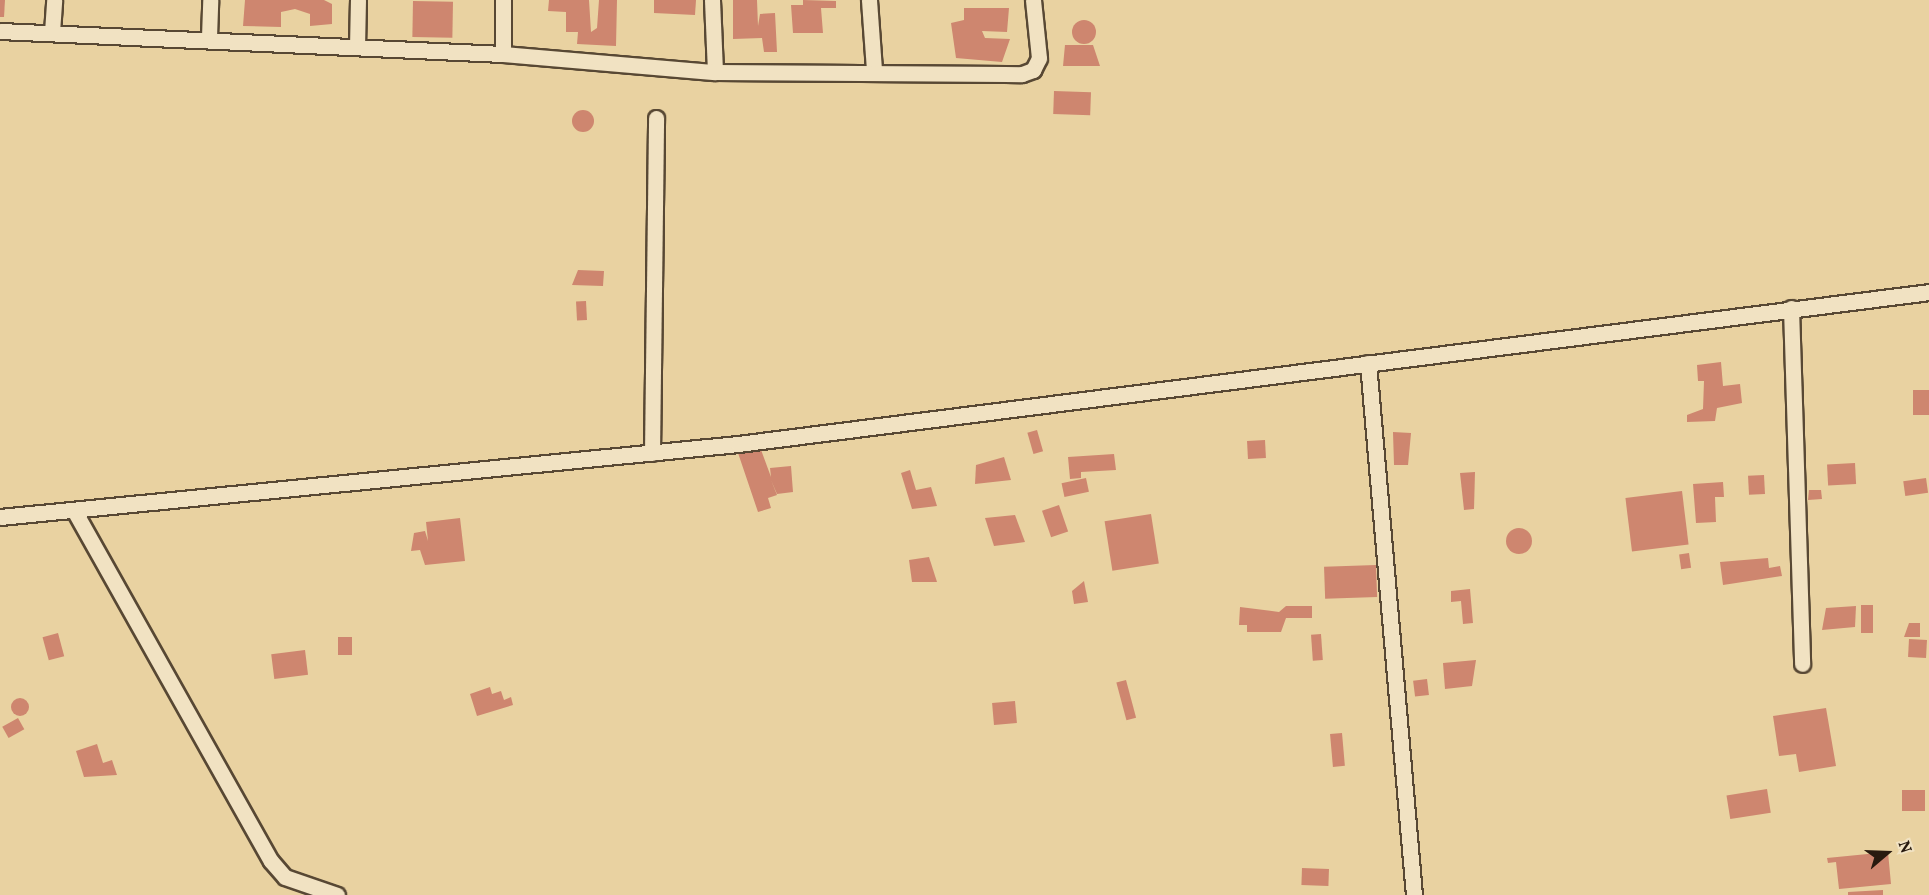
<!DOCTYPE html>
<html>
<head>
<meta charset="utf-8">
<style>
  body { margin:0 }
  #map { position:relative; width:1929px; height:895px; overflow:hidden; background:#e9d2a1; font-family:Vollkorn,serif }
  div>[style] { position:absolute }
  .building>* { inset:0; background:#ce866f; transform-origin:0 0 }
  .round { border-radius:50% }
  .roads { filter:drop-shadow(2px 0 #584834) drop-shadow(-2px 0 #584834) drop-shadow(0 2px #584834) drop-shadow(0 -2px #584834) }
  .street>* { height:15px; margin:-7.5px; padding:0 7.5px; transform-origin:7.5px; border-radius:7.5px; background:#f1e2c2 }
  span { translate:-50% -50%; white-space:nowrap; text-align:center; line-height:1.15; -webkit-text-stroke:5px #f1e2c2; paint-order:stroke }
  .north { position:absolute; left:1857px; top:823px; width:60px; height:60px; -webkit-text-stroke:4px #f1e2c2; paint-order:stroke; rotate:71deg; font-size:16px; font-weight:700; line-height:24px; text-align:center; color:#281a0f }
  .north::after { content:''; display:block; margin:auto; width:21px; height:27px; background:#281a0f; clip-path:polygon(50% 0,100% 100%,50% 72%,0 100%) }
</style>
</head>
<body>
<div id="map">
  <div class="building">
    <div style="clip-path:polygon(0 0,5px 0,4px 17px,0 17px)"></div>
    <div style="clip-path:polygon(245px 0,324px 0,332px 4px,332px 24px,310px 26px,310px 14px,295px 9px,281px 12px,281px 27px,243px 26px)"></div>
    <div style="clip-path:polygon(549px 0,589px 0,591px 32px,597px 28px,599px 0,617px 0,616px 46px,577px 44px,578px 32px,566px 32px,566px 12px,548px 11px)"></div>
    <div style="clip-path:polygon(654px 0,696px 0,695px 15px,654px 13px)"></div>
    <div style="clip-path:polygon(733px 0,757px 0,758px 26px,760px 14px,775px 13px,777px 52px,764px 52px,762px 38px,733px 39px)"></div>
    <div style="clip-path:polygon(803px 0,836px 1px,836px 8px,821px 8px,823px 33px,793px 33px,791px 5px,803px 5px)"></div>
    <div style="left:413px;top:1px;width:40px;height:36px;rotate:1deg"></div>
    <div style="clip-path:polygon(964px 8px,1009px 8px,1007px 32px,982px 31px,985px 38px,1010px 39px,1002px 62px,956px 58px,951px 23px,964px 20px)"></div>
    <div class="round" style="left:1072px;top:20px;width:24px;height:24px"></div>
    <div style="clip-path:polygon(1065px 45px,1093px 45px,1100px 66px,1063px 66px)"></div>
    <div style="left:1054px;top:91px;width:37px;height:23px;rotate:2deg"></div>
    <div class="round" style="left:572px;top:110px;width:22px;height:22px"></div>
    <div style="clip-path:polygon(578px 270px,604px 271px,603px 286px,572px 285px)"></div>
    <div style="left:586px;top:301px;width:19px;height:10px;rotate:87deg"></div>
    <div style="clip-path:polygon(1721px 362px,1723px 386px,1740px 384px,1742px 403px,1717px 408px,1715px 421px,1687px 422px,1687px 415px,1703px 409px,1704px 381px,1698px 381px,1697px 365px)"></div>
    <div style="left:1913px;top:390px;width:16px;height:25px"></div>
    <div style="left:1037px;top:430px;width:22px;height:10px;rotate:74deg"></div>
    <div style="clip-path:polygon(1393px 432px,1411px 433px,1408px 465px,1394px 465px)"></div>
    <div style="left:1265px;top:440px;width:18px;height:18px;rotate:87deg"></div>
    <div style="clip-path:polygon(760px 447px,771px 477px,770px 468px,791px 466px,793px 492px,777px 494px,771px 480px,777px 495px,768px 498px,771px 508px,758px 512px,737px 450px)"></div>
    <div style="clip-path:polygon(1114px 454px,1116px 470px,1081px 472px,1081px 478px,1070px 479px,1068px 457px)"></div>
    <div style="clip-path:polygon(1004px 457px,1011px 480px,975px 484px,976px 465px)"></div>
    <div style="left:1855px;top:463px;width:21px;height:28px;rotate:87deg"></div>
    <div style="clip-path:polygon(910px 470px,916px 490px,931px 487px,937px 506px,912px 509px,901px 473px)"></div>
    <div style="clip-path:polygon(1475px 472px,1474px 509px,1464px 510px,1460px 473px)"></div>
    <div style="left:1764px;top:475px;width:19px;height:16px;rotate:87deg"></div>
    <div style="left:1086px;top:478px;width:14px;height:25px;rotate:78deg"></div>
    <div style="left:1926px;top:478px;width:15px;height:23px;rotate:82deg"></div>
    <div style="clip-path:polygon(1723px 482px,1724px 497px,1715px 497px,1716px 522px,1696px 523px,1693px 484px)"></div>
    <div style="clip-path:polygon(1809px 490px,1821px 490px,1822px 499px,1808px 500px)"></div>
    <div style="left:1682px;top:491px;width:54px;height:57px;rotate:83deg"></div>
    <div style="left:1059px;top:505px;width:28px;height:18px;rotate:71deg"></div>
    <div style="left:1151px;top:514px;width:50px;height:47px;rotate:81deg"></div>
    <div style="clip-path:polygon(1015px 515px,1025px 542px,994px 546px,985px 518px)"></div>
    <div style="clip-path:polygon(460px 518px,465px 561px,425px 565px,420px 550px,411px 551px,414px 533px,425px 531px,428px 541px,426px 522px)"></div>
    <div class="round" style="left:1506px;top:528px;width:26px;height:26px"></div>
    <div style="left:1689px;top:553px;width:15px;height:10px;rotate:82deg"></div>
    <div style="clip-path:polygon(929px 557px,937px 582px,912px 582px,909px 560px)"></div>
    <div style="clip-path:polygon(1768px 558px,1769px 568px,1780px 566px,1782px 576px,1723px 585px,1720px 562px)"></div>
    <div style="left:1376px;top:565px;width:32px;height:52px;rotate:88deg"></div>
    <div style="clip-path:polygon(1084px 581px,1088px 602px,1074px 604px,1072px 591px)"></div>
    <div style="clip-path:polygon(1470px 589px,1473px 623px,1463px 624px,1461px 601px,1451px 602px,1451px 591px)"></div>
    <div style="left:1861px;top:605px;width:12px;height:28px"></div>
    <div style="clip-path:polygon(1286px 606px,1312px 606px,1312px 618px,1286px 618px,1281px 632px,1247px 632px,1247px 625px,1239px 625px,1240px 607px,1279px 612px)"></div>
    <div style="clip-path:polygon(1856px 606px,1855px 627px,1822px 630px,1826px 608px)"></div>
    <div style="clip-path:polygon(1909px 623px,1920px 623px,1920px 637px,1904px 637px)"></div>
    <div style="left:58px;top:633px;width:24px;height:16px;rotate:75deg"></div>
    <div style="left:1321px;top:634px;width:26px;height:10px;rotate:86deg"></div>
    <div style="left:338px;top:637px;width:14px;height:18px"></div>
    <div style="left:1909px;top:639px;width:18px;height:18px;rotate:3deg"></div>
    <div style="left:305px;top:650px;width:25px;height:34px;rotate:83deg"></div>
    <div style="clip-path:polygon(1476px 660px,1472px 686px,1445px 689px,1443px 663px)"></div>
    <div style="left:1427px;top:679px;width:16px;height:14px;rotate:83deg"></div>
    <div style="left:1126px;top:680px;width:39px;height:10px;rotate:75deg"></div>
    <div style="clip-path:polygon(490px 687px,492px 694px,501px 691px,504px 700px,511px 697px,513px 705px,477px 716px,470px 694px)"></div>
    <div class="round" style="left:11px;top:698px;width:18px;height:18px"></div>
    <div style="left:1015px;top:701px;width:22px;height:23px;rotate:85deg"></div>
    <div style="clip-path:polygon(1826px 708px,1836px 766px,1799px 772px,1796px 754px,1779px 756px,1773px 716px)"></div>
    <div style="left:18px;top:718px;width:13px;height:18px;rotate:61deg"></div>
    <div style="left:1342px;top:733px;width:33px;height:12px;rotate:85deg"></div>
    <div style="clip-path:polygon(97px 744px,103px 763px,112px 760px,117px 775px,84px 777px,76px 751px)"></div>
    <div style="left:1767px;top:789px;width:24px;height:41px;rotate:81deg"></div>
    <div style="left:1902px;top:790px;width:23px;height:21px"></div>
    <div style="clip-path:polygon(1888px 852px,1891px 884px,1839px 889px,1836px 862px,1828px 863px,1827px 858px)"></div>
    <div style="left:1302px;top:868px;width:27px;height:17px;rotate:2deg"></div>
    <div style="clip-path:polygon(1883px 890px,1883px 895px,1848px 895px,1848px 892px)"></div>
  </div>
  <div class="roads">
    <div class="street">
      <div style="left:712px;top:0;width:72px;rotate:87.6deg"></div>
      <div style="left:869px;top:0;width:70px;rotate:85.9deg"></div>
      <div style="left:0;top:31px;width:504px;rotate:2.62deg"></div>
      <div style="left:503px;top:54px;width:213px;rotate:4.9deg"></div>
      <div style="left:715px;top:72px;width:307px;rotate:0.4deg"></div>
      <div style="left:1022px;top:74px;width:12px;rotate:-20deg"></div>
      <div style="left:1033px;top:70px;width:13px;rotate:-63deg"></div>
      <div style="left:1039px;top:58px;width:58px;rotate:-95.9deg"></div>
      <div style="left:52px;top:32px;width:32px;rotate:-86deg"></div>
      <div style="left:209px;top:37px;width:37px;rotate:-88deg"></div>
      <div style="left:357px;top:47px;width:47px;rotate:-88.8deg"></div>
      <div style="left:503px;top:54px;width:54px;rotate:-90deg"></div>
      <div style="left:1791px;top:308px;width:356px;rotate:88.2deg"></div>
      <div style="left:1368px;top:363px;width:534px;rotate:85.06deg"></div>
      <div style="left:652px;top:453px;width:335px;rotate:-89.3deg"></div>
      <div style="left:75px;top:512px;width:400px;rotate:60.7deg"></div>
      <div style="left:271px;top:861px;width:21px;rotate:49deg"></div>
      <div style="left:285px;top:877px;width:55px;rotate:19.1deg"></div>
      <div style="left:0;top:517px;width:742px;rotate:-5.65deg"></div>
      <div style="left:738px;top:444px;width:1201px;rotate:-7.27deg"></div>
    </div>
  </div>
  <div class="north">N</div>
</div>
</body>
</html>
